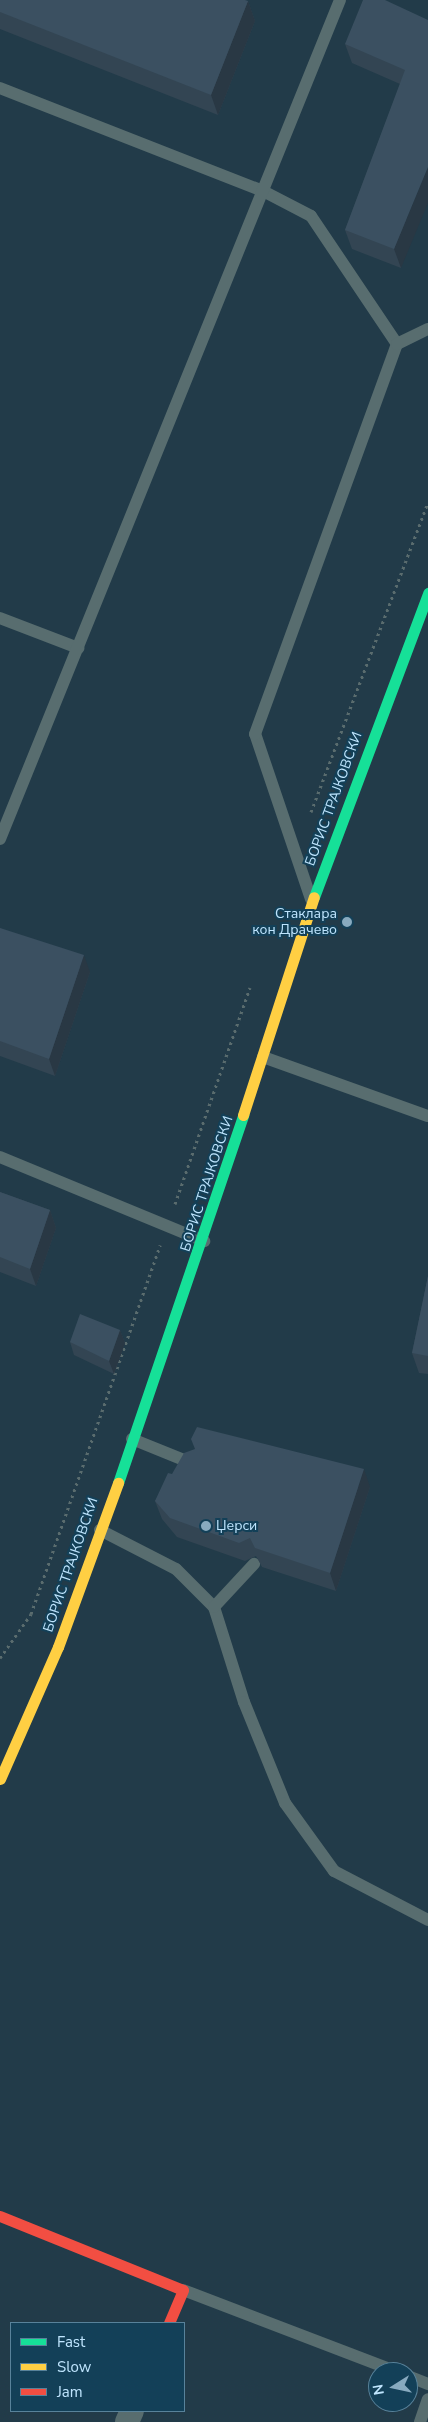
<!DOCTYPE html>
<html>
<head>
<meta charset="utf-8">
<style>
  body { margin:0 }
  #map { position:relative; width:428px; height:2422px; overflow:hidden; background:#223b49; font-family:"Nunito Sans",sans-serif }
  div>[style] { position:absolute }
  .path>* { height:3px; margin-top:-1.5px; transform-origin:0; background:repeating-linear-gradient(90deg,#5a6c6e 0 2.5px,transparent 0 6.5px) }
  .lane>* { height:12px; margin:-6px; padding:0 6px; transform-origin:6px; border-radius:6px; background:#586d6f }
  .street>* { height:24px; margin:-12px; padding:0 12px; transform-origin:12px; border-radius:12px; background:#586d6f }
  .fast>* { height:11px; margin:-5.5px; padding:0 5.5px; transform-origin:5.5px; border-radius:5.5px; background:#16e098 }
  .slow>* { height:11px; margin:-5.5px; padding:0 5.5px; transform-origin:5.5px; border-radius:5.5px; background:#ffcf43 }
  .jam>* { height:11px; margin:-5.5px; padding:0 5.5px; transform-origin:5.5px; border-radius:5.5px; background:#f24e42 }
  .wall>* { inset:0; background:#334553 }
  .shaded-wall>* { inset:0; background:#293844 }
  .building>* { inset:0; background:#3b5061 }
  .dots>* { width:14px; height:14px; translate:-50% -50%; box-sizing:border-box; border:2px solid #134058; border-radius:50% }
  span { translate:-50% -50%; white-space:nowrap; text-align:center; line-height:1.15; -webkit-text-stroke:4px #134058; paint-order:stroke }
  .street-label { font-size:14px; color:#bfe5fe }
  .poi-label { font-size:14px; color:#bfe5fe }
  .right { translate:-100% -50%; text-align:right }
  .left { translate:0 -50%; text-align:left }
  .legend { position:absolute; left:10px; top:2322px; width:175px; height:90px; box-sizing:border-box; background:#134058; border:1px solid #58829a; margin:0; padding:6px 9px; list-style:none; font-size:15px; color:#bfe5fe }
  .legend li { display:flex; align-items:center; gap:10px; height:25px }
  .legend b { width:25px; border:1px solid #58829a }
  .north { position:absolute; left:368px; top:2362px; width:50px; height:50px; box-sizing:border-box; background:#134058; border:1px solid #58829a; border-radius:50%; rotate:260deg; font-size:14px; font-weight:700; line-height:20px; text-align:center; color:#bfe5fe }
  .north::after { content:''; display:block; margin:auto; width:18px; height:22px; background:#88aabf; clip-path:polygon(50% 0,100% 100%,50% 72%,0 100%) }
</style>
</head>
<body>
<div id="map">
  <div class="path">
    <div style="left:311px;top:812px;width:331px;rotate:-69.3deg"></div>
    <div style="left:175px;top:1204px;width:229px;rotate:-70.9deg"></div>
    <div style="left:0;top:1658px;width:54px;rotate:-54.8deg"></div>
    <div style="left:31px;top:1614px;width:391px;rotate:-70.7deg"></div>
  </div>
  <div class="lane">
    <div style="left:0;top:88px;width:282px;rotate:21.4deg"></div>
    <div style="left:263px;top:191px;width:54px;rotate:27.5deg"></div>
    <div style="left:311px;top:216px;width:154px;rotate:56.1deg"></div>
    <div style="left:0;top:618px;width:84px;rotate:21deg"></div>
    <div style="left:0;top:839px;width:905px;rotate:-67.94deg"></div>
    <div style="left:311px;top:899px;width:174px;rotate:-108.7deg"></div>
    <div style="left:255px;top:734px;width:415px;rotate:-70deg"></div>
    <div style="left:397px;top:344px;width:34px;rotate:-26deg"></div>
    <div style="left:263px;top:1057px;width:175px;rotate:19.7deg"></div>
    <div style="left:0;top:1157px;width:221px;rotate:22.4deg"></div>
    <div style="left:132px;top:1439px;width:67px;rotate:22deg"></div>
    <div style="left:100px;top:1530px;width:85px;rotate:27.2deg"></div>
    <div style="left:176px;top:1569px;width:54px;rotate:45deg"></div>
    <div style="left:214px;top:1607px;width:100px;rotate:72.5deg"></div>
    <div style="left:244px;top:1702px;width:109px;rotate:67.9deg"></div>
    <div style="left:285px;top:1803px;width:84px;rotate:54.2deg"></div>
    <div style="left:334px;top:1871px;width:106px;rotate:27.5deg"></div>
    <div style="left:214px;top:1607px;width:59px;rotate:-47.1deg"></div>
    <div style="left:183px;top:2290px;width:230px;rotate:20.9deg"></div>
    <div style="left:408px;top:2376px;width:22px;rotate:22deg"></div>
    <div style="left:420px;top:2422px;width:24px;rotate:-71deg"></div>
  </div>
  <div class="street">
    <div style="left:127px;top:2422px;width:12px;rotate:-66deg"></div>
  </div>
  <div class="fast">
    <div style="left:314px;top:897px;width:325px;rotate:-69.4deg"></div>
    <div style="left:118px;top:1483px;width:389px;rotate:-71.2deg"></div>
  </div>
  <div class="slow">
    <div style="left:243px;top:1115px;width:229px;rotate:-72deg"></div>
    <div style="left:0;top:1779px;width:144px;rotate:-66.3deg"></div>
    <div style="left:58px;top:1647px;width:175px;rotate:-69.9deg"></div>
  </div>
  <div class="jam">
    <div style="left:0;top:2216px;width:197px;rotate:22deg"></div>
    <div style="left:183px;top:2290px;width:36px;rotate:113deg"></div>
  </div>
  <div class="wall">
    <div style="clip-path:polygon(0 0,248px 1px,255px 21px,218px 115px,0 29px)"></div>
    <div style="clip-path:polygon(428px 20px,401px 268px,352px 249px,345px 230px,400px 84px,352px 63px,345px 44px)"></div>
    <div style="clip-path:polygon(0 928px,90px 972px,55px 1076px,0 1056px)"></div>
    <div style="clip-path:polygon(0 1192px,50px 1210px,56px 1228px,36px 1286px,0 1272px)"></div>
    <div style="clip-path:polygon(428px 1276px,428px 1374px,419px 1373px,412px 1353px)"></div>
    <div style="clip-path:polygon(120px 1330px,125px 1343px,114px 1374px,74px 1355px,70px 1342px)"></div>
    <div style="clip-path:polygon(172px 1474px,370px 1487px,336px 1591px,262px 1567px,256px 1556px,245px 1561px,177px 1537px,162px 1519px,155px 1501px)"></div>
  </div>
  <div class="shaded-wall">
    <div style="clip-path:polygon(248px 1px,255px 21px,218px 115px,211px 95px)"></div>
    <div style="clip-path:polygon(428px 167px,428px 203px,401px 268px,394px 249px)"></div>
    <div style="clip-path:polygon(84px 955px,90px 972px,55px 1076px,49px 1059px)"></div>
    <div style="clip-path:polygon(50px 1210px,56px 1228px,36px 1286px,30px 1269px)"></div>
    <div style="clip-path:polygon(120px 1330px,125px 1343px,114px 1374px,109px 1361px)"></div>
    <div style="clip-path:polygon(364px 1469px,370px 1487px,336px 1591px,330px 1573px)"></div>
  </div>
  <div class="building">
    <div style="clip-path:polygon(0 0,245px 0,248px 1px,211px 95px,0 12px)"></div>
    <div style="clip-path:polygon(363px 0,385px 0,428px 20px,428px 167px,394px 249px,345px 230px,405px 70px,345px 44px)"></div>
    <div style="clip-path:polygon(0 928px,84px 955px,49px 1059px,0 1041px)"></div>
    <div style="clip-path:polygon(0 1192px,50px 1210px,30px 1269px,0 1257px)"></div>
    <div style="clip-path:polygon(428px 1276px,428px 1356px,412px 1353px)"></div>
    <div style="clip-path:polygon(80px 1314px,120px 1330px,109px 1361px,70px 1342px)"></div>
    <div style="clip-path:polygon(197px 1427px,364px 1469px,330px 1573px,255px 1548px,250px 1538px,239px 1543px,170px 1518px,155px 1501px,168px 1473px,172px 1474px,184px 1453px,195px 1449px,191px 1439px)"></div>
  </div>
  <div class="dots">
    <div style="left:347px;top:922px;background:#88aabf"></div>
    <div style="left:206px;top:1526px;background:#88aabf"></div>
  </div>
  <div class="street-label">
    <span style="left:334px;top:799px;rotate:-70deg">БОРИС ТРАЈКОВСКИ</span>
    <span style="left:207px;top:1184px;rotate:-72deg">БОРИС ТРАЈКОВСКИ</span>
    <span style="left:71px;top:1565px;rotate:-71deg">БОРИС ТРАЈКОВСКИ</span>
  </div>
  <div class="poi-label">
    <span class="right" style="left:337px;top:922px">Стаклара<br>кон Драчево</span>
    <span class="left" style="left:216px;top:1526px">Џерси</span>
  </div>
  <ul class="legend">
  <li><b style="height:6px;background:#16e098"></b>Fast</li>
  <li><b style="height:6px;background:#ffcf43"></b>Slow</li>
  <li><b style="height:6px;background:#f24e42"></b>Jam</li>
  </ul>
  <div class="north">N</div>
</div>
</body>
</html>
